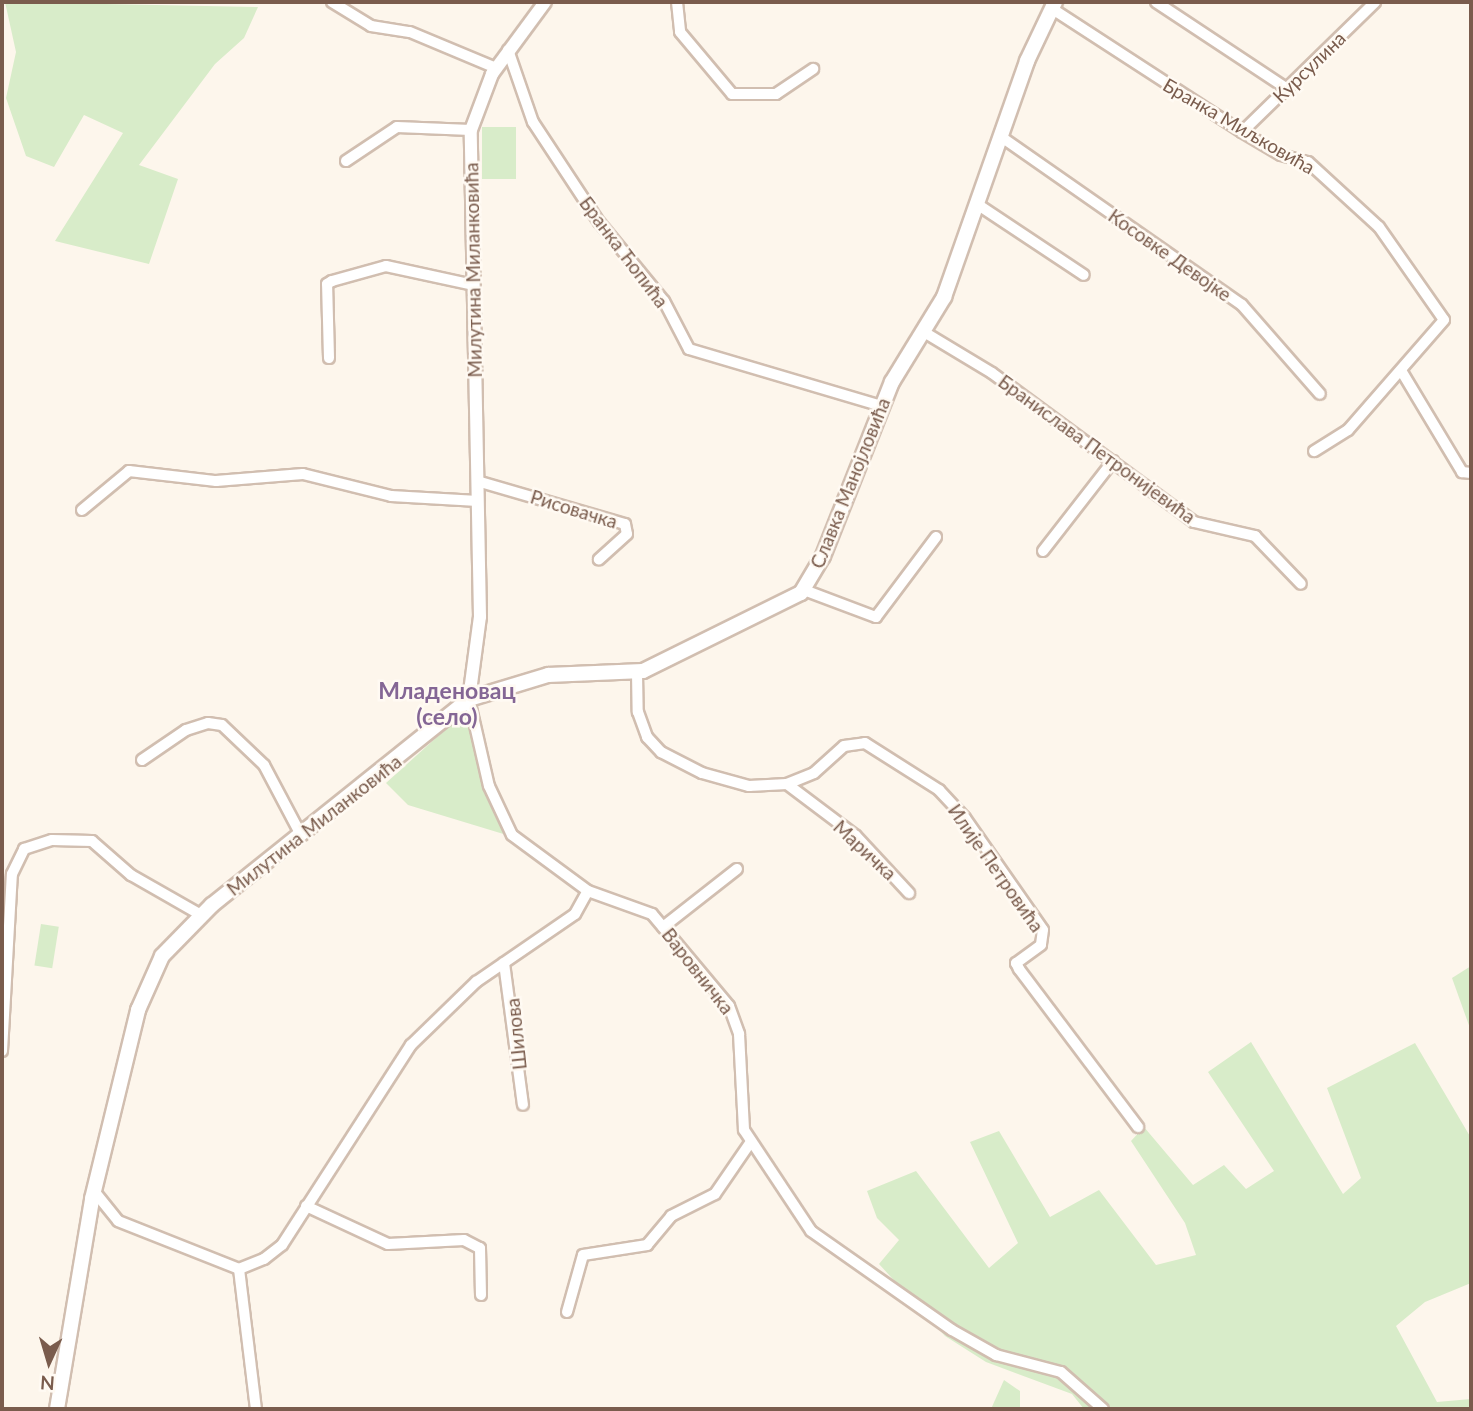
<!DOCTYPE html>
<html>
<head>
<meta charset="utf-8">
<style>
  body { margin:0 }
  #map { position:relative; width:1473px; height:1411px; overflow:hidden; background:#fdf6ec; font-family:Lato,sans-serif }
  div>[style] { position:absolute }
  .green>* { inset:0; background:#d8ecc9; transform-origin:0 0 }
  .roads { filter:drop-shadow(2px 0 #d1beb0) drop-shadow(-2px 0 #d1beb0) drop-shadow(0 2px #d1beb0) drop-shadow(0 -2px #d1beb0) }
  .minor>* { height:10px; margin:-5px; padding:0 5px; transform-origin:5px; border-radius:5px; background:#fff }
  .tertiary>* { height:12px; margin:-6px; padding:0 6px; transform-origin:6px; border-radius:6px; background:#fff }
  .secondary>* { height:14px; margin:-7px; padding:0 7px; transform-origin:7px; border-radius:7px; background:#fff }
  span { translate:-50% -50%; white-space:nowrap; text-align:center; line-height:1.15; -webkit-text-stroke:5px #fffaf3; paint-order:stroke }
  .street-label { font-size:19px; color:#7a5c4d }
  .quarter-label { font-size:23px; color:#846695; font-weight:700 }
  .frame { position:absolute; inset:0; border:4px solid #7a5c4d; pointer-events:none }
  .north { position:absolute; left:14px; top:1327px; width:70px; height:70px; -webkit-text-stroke:5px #fffaf3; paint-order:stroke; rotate:184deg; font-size:19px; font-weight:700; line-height:28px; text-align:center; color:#7a5c4d }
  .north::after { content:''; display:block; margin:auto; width:24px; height:32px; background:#7a5c4d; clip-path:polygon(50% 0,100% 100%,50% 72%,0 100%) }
</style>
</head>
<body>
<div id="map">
  <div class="green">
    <div style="clip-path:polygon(5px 2px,258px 7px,244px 38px,215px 64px,139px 165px,178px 179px,149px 264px,55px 241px,123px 133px,84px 115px,54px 167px,26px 156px,6px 98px,16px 52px)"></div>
    <div style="left:482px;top:127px;width:34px;height:52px"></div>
    <div style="clip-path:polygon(468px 709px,491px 805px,513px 837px,408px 805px,386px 783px)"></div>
    <div style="left:41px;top:924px;width:18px;height:42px;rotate:9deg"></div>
    <div style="clip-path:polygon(1471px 966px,1471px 1031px,1452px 978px)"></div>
    <div style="clip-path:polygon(1251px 1042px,1343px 1194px,1361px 1178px,1327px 1088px,1415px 1043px,1471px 1138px,1471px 1283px,1425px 1302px,1396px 1326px,1437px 1402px,1471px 1399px,1471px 1409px,1084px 1409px,1072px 1394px,986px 1362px,945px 1336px,879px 1264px,899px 1240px,877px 1218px,867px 1191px,916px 1171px,989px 1268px,1018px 1243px,970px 1142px,999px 1131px,1050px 1217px,1099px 1190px,1156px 1265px,1196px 1255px,1185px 1223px,1131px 1141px,1144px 1127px,1193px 1185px,1224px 1165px,1246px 1189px,1274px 1171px,1208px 1072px)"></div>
    <div style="clip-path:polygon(1004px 1380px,1020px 1391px,1020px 1409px,991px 1409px)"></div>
  </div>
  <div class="roads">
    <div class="minor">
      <div style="left:332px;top:2px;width:46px;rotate:31.6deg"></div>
      <div style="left:371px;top:26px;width:39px;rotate:9deg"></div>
      <div style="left:410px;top:32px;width:93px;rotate:22.7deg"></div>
      <div style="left:677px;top:2px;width:30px;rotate:84deg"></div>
      <div style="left:680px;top:32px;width:81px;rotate:50deg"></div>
      <div style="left:732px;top:94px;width:44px"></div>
      <div style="left:776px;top:94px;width:45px;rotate:-34deg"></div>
      <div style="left:1156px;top:2px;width:156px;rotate:33.5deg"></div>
      <div style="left:1051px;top:8px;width:228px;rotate:33deg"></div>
      <div style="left:1242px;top:132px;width:45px;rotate:30.5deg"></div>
      <div style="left:1281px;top:155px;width:28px;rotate:15deg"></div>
      <div style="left:1308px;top:162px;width:96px;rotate:42.5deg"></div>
      <div style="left:1379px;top:227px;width:113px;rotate:55deg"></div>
      <div style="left:1444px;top:320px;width:146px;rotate:131.1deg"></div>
      <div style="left:1348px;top:430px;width:40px;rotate:148deg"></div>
      <div style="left:508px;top:50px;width:76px;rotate:70.9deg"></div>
      <div style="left:533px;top:122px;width:120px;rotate:56.6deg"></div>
      <div style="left:599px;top:222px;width:102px;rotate:50.6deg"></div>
      <div style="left:664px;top:301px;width:54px;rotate:62.5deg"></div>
      <div style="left:689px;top:349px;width:200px;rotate:16.5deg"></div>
      <div style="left:1242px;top:132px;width:186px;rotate:-44.3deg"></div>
      <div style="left:1000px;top:136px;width:295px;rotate:34.9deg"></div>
      <div style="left:1242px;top:305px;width:118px;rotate:48.8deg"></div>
      <div style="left:346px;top:161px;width:61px;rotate:-33.7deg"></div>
      <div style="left:397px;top:127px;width:74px;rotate:2.3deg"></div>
      <div style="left:977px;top:204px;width:128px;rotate:33.6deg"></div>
      <div style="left:924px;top:332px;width:79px;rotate:31.1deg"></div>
      <div style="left:992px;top:373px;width:251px;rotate:36.4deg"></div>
      <div style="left:1194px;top:522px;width:63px;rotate:12.9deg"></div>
      <div style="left:1255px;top:536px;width:66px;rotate:46.2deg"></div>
      <div style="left:329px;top:358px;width:74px;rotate:-91.5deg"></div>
      <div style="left:327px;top:284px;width:6px;rotate:-31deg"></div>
      <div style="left:332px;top:281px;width:56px;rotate:-15.5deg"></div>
      <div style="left:386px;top:266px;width:89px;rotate:12.3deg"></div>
      <div style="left:1402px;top:372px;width:117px;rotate:59deg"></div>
      <div style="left:1462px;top:472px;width:9px;rotate:6deg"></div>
      <div style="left:477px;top:481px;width:154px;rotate:16.2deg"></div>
      <div style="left:625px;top:524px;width:10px;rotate:79deg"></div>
      <div style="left:627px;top:534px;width:38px;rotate:138deg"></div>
      <div style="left:82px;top:510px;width:61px;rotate:-39.7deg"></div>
      <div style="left:129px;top:471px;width:88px;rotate:6.6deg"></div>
      <div style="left:216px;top:481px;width:87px;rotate:-4.6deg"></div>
      <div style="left:303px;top:474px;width:91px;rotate:14deg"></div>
      <div style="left:391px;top:496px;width:87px;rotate:3.3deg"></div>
      <div style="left:1043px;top:551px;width:114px;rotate:-52.1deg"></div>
      <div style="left:804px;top:590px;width:77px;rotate:20.6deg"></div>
      <div style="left:876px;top:617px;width:100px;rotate:-53.1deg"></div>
      <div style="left:637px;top:673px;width:39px;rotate:89deg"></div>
      <div style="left:638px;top:712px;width:27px;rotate:70deg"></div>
      <div style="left:647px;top:737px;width:21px;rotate:47deg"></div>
      <div style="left:661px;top:752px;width:46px;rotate:27.1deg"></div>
      <div style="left:702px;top:773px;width:49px;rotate:15.5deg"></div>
      <div style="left:749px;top:786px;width:38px;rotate:-3deg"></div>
      <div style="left:787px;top:784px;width:29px;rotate:-22deg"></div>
      <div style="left:814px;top:773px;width:40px;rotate:-42deg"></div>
      <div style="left:844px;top:746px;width:21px;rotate:-8deg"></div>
      <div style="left:865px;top:743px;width:88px;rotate:32.4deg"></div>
      <div style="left:939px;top:790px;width:38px;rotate:47deg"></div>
      <div style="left:965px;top:818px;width:136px;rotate:55.1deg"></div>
      <div style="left:1043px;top:930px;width:15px;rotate:98deg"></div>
      <div style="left:1041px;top:945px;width:31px;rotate:144deg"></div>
      <div style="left:1016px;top:963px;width:7px;rotate:63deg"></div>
      <div style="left:1019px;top:969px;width:198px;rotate:53deg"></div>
      <div style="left:469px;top:699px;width:89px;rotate:77.1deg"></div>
      <div style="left:489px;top:786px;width:54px;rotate:64.9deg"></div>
      <div style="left:512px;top:835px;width:94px;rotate:36.4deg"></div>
      <div style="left:588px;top:891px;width:68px;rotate:19.8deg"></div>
      <div style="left:652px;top:914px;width:120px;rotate:50.1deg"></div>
      <div style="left:729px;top:1006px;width:30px;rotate:70deg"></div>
      <div style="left:739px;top:1034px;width:96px;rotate:87deg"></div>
      <div style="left:744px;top:1130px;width:121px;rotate:56.4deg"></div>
      <div style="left:811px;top:1231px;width:172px;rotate:35.1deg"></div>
      <div style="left:952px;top:1330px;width:51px;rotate:29.6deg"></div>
      <div style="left:996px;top:1355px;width:67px;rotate:14.7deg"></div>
      <div style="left:1061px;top:1372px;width:56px;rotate:41.4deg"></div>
      <div style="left:142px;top:760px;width:53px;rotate:-34.3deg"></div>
      <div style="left:186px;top:730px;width:23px;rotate:-18deg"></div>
      <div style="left:208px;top:723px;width:14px;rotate:8deg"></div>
      <div style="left:222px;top:725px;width:58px;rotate:43.6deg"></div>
      <div style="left:264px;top:765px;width:79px;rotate:62.1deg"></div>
      <div style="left:787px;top:784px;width:86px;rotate:37deg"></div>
      <div style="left:856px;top:836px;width:78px;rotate:47.1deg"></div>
      <div style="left:663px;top:927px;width:94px;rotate:-38.1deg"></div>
      <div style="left:504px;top:963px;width:143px;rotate:82.4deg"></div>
      <div style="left:2px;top:1051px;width:177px;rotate:-86.8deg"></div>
      <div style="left:12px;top:874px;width:28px;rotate:-64deg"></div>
      <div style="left:24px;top:849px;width:29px;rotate:-18deg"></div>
      <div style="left:52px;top:840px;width:40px;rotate:1.4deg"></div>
      <div style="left:92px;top:841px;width:52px;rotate:41.1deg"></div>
      <div style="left:131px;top:875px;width:81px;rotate:29.7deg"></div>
      <div style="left:94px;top:1191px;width:38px;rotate:51deg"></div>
      <div style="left:118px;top:1221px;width:130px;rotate:21.6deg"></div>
      <div style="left:306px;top:1206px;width:90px;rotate:24.9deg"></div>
      <div style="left:388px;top:1244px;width:76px;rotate:-3deg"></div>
      <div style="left:464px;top:1240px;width:18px;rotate:27deg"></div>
      <div style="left:480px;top:1248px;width:47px;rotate:88.8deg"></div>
      <div style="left:239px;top:1269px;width:27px;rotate:-22deg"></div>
      <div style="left:264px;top:1259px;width:23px;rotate:-38deg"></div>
      <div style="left:282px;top:1245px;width:238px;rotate:-57.2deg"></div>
      <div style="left:411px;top:1045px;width:91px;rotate:-44.1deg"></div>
      <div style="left:476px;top:982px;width:120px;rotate:-34.5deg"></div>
      <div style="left:575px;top:914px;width:26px;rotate:-61deg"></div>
      <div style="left:239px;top:1269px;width:141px;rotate:83.1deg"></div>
      <div style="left:567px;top:1312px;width:59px;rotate:-74.3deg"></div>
      <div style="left:583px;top:1255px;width:65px;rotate:-8.9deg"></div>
      <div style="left:647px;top:1245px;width:38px;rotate:-50deg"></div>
      <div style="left:671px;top:1216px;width:49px;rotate:-26.6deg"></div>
      <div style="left:715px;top:1194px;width:62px;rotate:-55.5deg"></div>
    </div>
    <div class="tertiary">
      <div style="left:469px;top:699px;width:83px;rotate:-82.4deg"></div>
      <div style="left:480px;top:617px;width:487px;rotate:-91.1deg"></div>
      <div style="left:471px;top:130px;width:60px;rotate:-69.4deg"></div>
      <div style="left:492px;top:74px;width:89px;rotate:-53.6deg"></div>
    </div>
    <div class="secondary">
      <div style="left:57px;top:1409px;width:213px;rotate:-80.5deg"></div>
      <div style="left:92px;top:1199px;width:195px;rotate:-76.3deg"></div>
      <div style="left:138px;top:1010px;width:59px;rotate:-66deg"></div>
      <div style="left:162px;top:956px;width:71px;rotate:-45.6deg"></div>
      <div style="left:212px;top:905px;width:329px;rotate:-38.7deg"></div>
      <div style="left:469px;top:699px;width:83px;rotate:-16.9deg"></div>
      <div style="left:548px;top:675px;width:95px;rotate:-2.4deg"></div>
      <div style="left:643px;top:671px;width:176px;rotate:-26.3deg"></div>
      <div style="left:801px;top:593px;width:43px;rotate:-59.3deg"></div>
      <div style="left:823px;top:556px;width:187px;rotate:-68.4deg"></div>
      <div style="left:892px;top:382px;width:100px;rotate:-58.5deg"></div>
      <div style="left:944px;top:297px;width:250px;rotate:-70.6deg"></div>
      <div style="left:1027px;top:61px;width:65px;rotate:-64.6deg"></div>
    </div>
  </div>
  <div class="street-label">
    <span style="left:1309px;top:67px;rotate:-44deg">Курсулина</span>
    <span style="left:1239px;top:126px;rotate:30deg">Бранка Миљковића</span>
    <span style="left:624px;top:252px;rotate:53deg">Бранка Ћопића</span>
    <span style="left:1170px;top:255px;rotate:35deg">Косовке Девојке</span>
    <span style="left:473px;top:270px;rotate:-91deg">Милутина Миланковића</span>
    <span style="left:1097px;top:449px;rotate:36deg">Бранислава Петронијевића</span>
    <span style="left:850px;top:483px;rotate:-68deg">Славка Манојловића</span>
    <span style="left:574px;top:509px;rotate:17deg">Рисовачка</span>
    <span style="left:314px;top:825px;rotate:-38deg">Милутина Миланковића</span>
    <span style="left:865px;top:850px;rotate:43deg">Маричка</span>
    <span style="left:996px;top:868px;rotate:55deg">Илије Петровића</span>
    <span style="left:698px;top:971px;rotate:52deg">Варовничка</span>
    <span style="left:516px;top:1034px;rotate:-96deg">Шилова</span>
  </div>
  <div class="quarter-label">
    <span style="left:447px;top:703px">Младеновац<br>(село)</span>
  </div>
  <div class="frame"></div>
  <div class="north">N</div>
</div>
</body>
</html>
